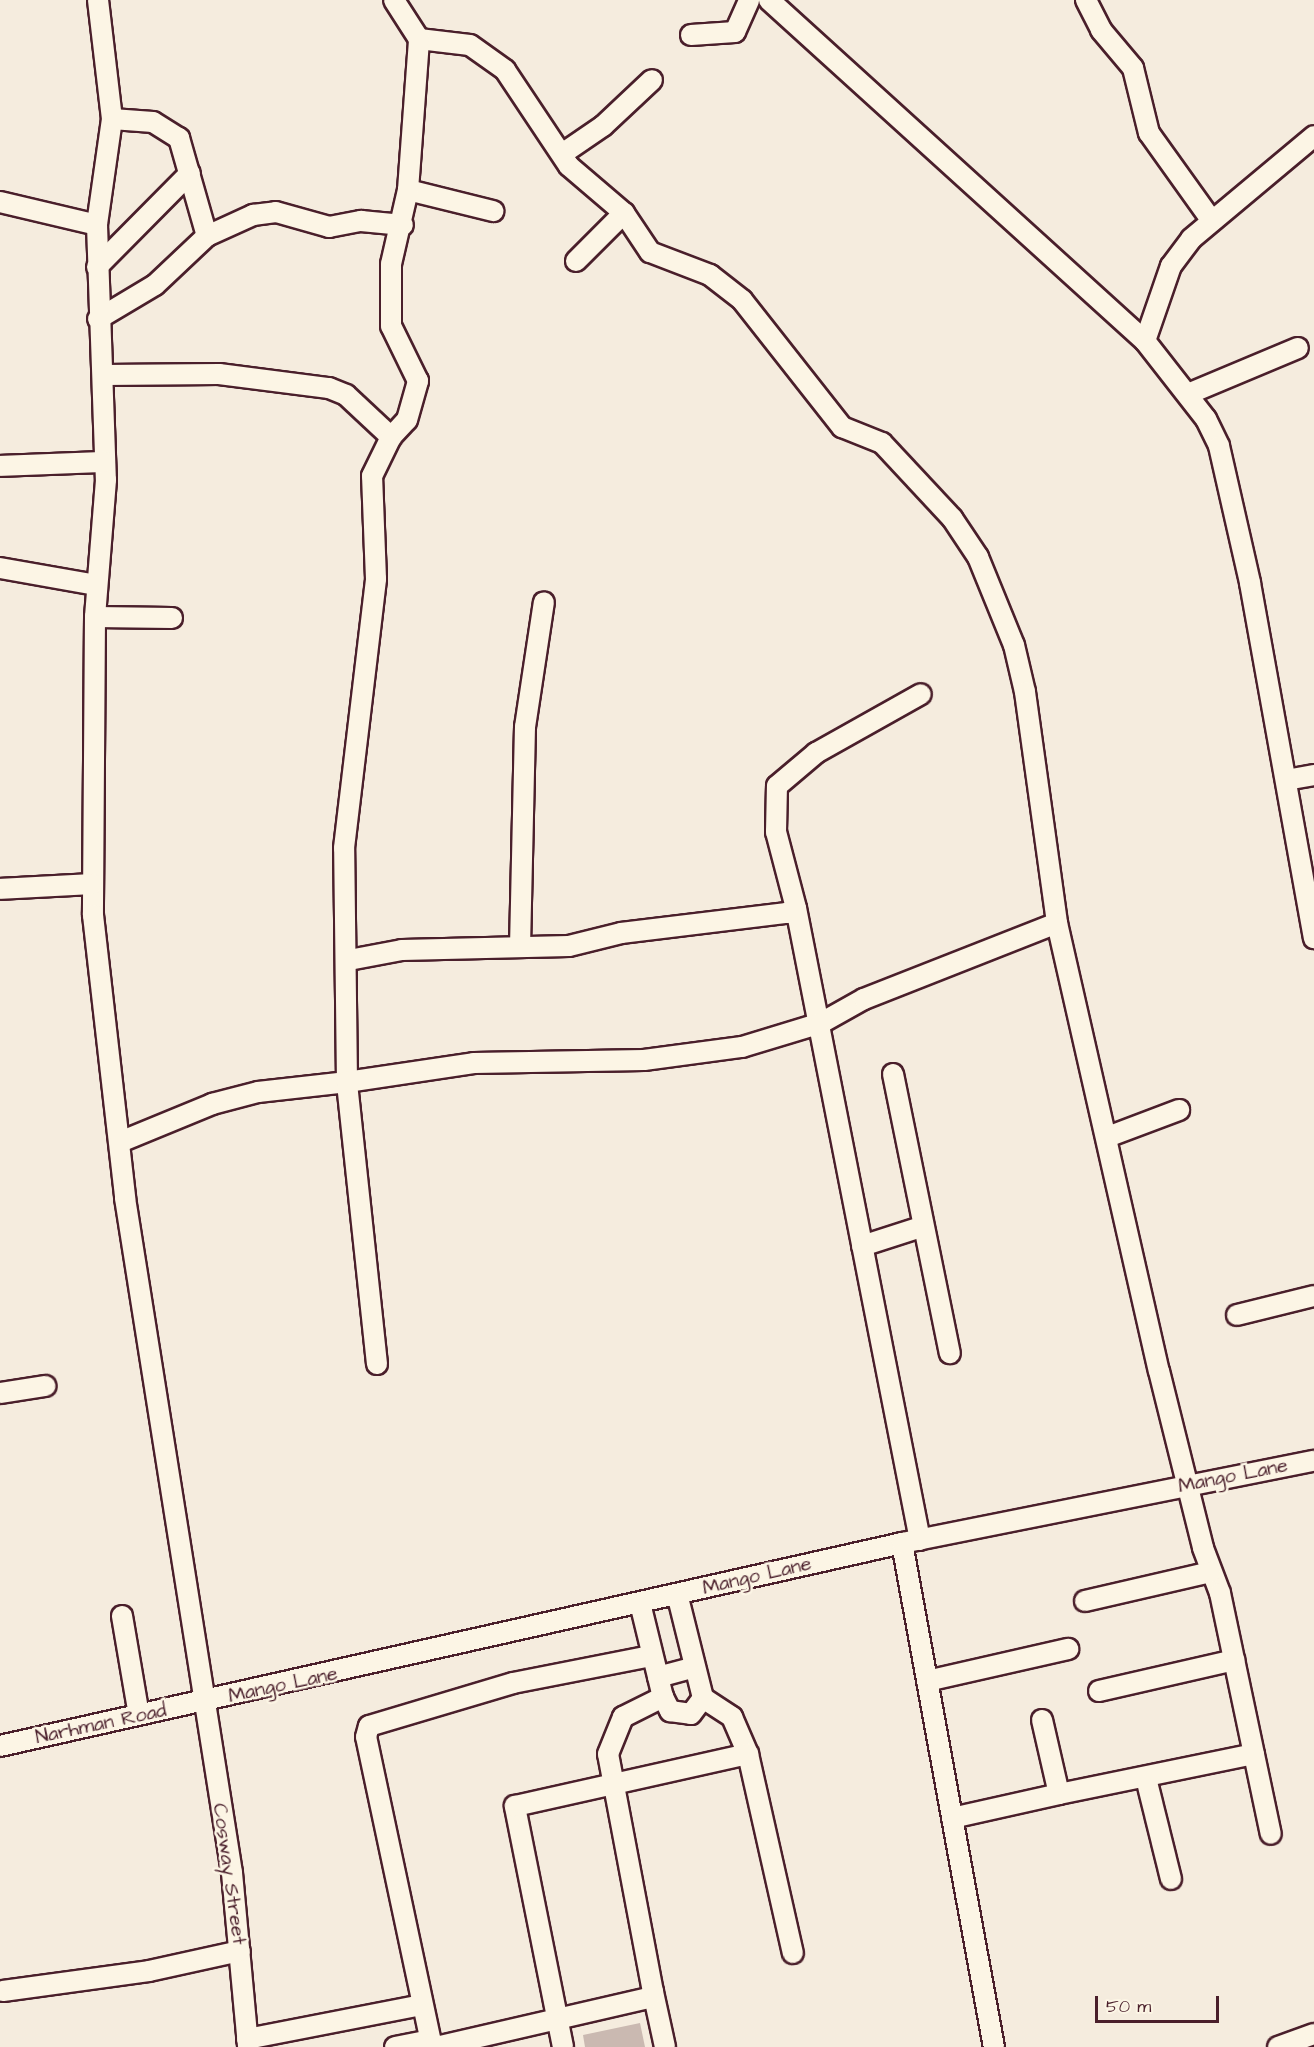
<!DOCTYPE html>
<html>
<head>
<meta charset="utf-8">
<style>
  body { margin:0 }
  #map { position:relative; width:1314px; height:2047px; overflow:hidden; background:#f5ecde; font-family:"Architects Daughter",sans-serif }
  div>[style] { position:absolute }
  .building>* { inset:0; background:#cab9b1 }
  .roads { filter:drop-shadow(2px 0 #4a1f2b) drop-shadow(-2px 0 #4a1f2b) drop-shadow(0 2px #4a1f2b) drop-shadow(0 -2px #4a1f2b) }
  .minor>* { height:20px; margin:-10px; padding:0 10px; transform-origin:10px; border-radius:10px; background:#fcf5e5 }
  span { translate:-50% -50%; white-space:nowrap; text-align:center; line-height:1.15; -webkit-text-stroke:5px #fcf5e5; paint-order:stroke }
  .street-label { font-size:20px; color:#4a1f2b }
  .scale { position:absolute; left:1095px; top:1996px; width:124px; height:27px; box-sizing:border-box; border:3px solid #4a1f2b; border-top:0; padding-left:8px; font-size:18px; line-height:21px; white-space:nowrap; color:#4a1f2b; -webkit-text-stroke:4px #fcf5e5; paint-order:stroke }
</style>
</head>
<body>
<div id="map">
  <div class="building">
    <div style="clip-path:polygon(640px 2023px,645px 2047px,585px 2047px,583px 2035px)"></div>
  </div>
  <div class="roads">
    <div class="minor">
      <div style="left:98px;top:0;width:120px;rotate:83.3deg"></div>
      <div style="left:112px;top:119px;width:107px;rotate:98.1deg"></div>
      <div style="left:97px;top:225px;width:255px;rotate:88deg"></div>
      <div style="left:106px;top:480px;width:137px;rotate:94.6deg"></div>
      <div style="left:95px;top:617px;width:298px;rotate:90.4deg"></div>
      <div style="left:93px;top:915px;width:285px;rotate:83.5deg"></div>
      <div style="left:125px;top:1198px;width:683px;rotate:80.99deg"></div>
      <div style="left:232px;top:1873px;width:175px;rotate:84.7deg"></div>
      <div style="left:769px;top:0;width:508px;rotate:42.21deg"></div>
      <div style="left:1145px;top:341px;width:99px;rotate:52deg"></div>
      <div style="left:1206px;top:419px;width:30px;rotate:64deg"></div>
      <div style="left:1219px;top:446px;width:140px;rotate:77.2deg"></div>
      <div style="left:1250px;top:583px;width:361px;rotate:79.8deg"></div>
      <div style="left:1086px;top:0;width:34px;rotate:63deg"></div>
      <div style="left:1101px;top:30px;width:50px;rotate:49.9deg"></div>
      <div style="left:1133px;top:68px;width:67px;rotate:76.2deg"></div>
      <div style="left:1149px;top:133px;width:108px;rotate:54.4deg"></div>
      <div style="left:691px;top:35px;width:44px;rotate:-3.9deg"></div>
      <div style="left:735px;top:32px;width:35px;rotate:-66deg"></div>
      <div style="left:419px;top:39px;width:51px;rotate:6.7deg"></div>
      <div style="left:470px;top:45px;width:43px;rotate:35.5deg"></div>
      <div style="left:505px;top:70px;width:115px;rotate:56.3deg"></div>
      <div style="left:569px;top:166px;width:72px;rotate:40.5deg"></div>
      <div style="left:624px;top:213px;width:47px;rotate:56.3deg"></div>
      <div style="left:650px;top:252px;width:64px;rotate:21deg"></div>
      <div style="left:710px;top:275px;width:41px;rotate:38deg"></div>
      <div style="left:742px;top:300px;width:162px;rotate:51.8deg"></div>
      <div style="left:842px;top:427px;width:43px;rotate:21.8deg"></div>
      <div style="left:882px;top:443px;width:103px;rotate:47deg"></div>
      <div style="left:952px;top:518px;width:47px;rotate:56.3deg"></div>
      <div style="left:978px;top:557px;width:95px;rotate:67.8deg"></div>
      <div style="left:1014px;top:645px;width:48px;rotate:76.8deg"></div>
      <div style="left:1025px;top:692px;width:233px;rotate:82.1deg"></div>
      <div style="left:1057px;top:923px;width:459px;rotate:77.2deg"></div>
      <div style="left:1159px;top:1371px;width:182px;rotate:76deg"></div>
      <div style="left:1203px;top:1548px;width:48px;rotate:69.3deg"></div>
      <div style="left:1220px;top:1593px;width:246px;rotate:78.1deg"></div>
      <div style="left:112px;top:119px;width:41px;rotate:4.2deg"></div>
      <div style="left:153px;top:122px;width:31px;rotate:32deg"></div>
      <div style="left:179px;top:138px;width:102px;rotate:74.1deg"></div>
      <div style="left:562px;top:154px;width:50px;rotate:-34.3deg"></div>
      <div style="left:603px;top:126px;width:67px;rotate:-43.2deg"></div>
      <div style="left:408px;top:190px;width:88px;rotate:13.9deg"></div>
      <div style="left:0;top:202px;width:100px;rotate:13.3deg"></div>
      <div style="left:576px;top:261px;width:68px;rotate:-45deg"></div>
      <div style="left:97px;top:267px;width:132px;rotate:-45.3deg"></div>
      <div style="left:98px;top:319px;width:66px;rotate:-30.8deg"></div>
      <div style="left:155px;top:285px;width:71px;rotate:-43.3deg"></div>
      <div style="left:207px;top:236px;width:51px;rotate:-24.5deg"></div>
      <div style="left:253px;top:215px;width:23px;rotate:-7deg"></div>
      <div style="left:276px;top:212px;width:55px;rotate:15.8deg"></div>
      <div style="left:329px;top:227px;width:33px;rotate:-11deg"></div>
      <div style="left:361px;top:221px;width:42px;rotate:5.4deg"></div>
      <div style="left:1145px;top:341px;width:79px;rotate:-70.9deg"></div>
      <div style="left:1171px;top:266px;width:34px;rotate:-53deg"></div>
      <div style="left:1191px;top:239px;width:160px;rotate:-39.9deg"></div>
      <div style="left:104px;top:375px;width:115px;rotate:-0.5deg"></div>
      <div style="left:219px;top:374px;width:111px;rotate:7.3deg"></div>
      <div style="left:329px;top:388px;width:18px;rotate:22deg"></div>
      <div style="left:346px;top:395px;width:62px;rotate:43deg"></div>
      <div style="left:1188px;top:394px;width:119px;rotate:-22.7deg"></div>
      <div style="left:0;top:466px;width:105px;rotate:-2.2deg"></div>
      <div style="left:0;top:568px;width:97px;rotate:10deg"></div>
      <div style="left:95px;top:617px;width:77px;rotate:0.7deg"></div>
      <div style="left:1286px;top:780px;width:28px;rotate:-10deg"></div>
      <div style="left:0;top:889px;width:92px;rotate:-3.1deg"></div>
      <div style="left:796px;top:908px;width:644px;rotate:78.9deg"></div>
      <div style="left:520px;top:947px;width:220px;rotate:-88.7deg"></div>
      <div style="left:525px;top:727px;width:126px;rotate:-81.4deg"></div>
      <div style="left:349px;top:960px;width:54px;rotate:-10.7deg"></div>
      <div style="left:402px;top:950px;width:167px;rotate:-1.4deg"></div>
      <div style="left:569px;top:946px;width:54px;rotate:-14deg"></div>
      <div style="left:621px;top:933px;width:167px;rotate:-6.9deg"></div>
      <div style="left:787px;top:913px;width:10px;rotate:-29deg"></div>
      <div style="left:796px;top:908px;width:79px;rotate:-104.7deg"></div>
      <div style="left:776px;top:832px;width:46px;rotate:-88.8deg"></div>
      <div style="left:777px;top:786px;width:51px;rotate:-40.2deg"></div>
      <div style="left:816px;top:753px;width:120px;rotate:-29.3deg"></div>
      <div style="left:893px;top:1074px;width:285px;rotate:78.5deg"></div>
      <div style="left:1110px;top:1136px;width:74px;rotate:-20.6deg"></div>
      <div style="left:120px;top:1142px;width:100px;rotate:-22.4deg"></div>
      <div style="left:212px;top:1104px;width:48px;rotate:-14.6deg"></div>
      <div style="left:258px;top:1092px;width:90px;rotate:-6.4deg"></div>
      <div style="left:347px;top:1082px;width:234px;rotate:-90.7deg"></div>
      <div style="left:344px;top:848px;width:271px;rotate:-83.2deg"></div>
      <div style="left:376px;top:579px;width:103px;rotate:-92.2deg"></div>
      <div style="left:372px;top:476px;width:43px;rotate:-64deg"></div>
      <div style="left:391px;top:437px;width:23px;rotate:-47deg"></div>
      <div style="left:407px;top:420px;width:41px;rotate:-74.2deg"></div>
      <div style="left:418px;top:381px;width:61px;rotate:-116.1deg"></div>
      <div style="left:391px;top:326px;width:62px;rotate:-90deg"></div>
      <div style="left:391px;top:264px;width:76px;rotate:-77.1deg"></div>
      <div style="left:408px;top:190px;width:151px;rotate:-85.8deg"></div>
      <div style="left:419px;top:39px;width:46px;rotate:-122.7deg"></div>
      <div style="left:862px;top:1246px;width:62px;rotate:-17.9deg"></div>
      <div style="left:1237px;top:1315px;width:79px;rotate:-13.9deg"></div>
      <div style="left:377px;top:1364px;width:284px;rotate:-96.1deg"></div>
      <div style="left:347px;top:1082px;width:128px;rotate:-8.5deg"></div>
      <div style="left:474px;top:1063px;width:170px;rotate:-1deg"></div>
      <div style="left:644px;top:1060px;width:99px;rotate:-7.6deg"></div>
      <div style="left:742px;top:1047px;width:83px;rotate:-16.9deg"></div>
      <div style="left:821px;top:1023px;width:49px;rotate:-29.2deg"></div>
      <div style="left:864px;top:999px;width:207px;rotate:-21.5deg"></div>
      <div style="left:0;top:1393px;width:46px;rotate:-8.8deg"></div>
      <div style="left:902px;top:1543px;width:512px;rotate:79.66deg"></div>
      <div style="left:1085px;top:1601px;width:129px;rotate:-13deg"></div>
      <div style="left:640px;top:1603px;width:97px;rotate:76.3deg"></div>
      <div style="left:663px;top:1697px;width:16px;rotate:63deg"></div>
      <div style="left:670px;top:1711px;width:21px;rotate:8deg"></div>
      <div style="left:691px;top:1714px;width:20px;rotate:-53deg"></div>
      <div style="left:703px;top:1698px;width:107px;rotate:-104deg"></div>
      <div style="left:122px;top:1616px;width:100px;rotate:80.3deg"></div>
      <div style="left:658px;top:1677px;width:38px;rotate:-15deg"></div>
      <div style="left:927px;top:1681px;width:145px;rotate:-12.8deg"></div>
      <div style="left:1099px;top:1691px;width:139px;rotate:-12.9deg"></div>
      <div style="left:703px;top:1698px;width:35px;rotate:33deg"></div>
      <div style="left:732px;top:1717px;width:40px;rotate:66.6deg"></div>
      <div style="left:748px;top:1754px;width:204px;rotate:77.3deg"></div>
      <div style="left:0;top:1746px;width:925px;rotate:-12.68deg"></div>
      <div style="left:902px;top:1543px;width:420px;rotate:-11.3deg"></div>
      <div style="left:1146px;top:1778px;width:104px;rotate:76.1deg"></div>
      <div style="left:1059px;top:1794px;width:199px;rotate:-11.6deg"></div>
      <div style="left:952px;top:1818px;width:110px;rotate:-12.6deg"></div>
      <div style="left:1059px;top:1794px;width:76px;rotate:-102.9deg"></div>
      <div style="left:3px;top:1991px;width:147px;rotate:-7.8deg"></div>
      <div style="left:149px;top:1971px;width:93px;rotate:-12.4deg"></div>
      <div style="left:653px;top:1992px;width:56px;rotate:77.7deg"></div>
      <div style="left:247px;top:2039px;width:178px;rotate:-11deg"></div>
      <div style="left:395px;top:2047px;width:36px;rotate:-11deg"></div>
      <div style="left:432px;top:2047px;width:317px;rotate:-102deg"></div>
      <div style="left:366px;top:1737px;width:11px;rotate:-75deg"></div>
      <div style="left:369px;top:1726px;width:150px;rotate:-16.6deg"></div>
      <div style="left:513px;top:1683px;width:141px;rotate:-11.1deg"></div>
      <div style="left:436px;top:2047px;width:218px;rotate:-13deg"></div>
      <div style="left:648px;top:1998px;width:8px;rotate:-50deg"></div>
      <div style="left:653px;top:1992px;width:242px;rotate:-100.7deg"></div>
      <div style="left:608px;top:1754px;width:40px;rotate:-68deg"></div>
      <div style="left:623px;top:1717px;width:45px;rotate:-26.6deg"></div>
      <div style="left:563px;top:2047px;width:246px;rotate:-101.3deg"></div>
      <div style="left:515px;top:1806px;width:239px;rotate:-12.6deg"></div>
      <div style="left:1278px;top:2047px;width:38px;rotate:-20deg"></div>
    </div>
  </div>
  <div class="street-label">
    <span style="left:1233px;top:1476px;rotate:-11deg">Mango Lane</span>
    <span style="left:757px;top:1576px;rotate:-13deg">Mango Lane</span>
    <span style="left:283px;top:1685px;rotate:-12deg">Mango Lane</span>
    <span style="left:101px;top:1724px;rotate:-12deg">Narhman Road</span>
    <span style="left:229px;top:1874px;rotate:82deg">Cosway Street</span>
  </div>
  <div class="scale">50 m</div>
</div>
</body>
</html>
